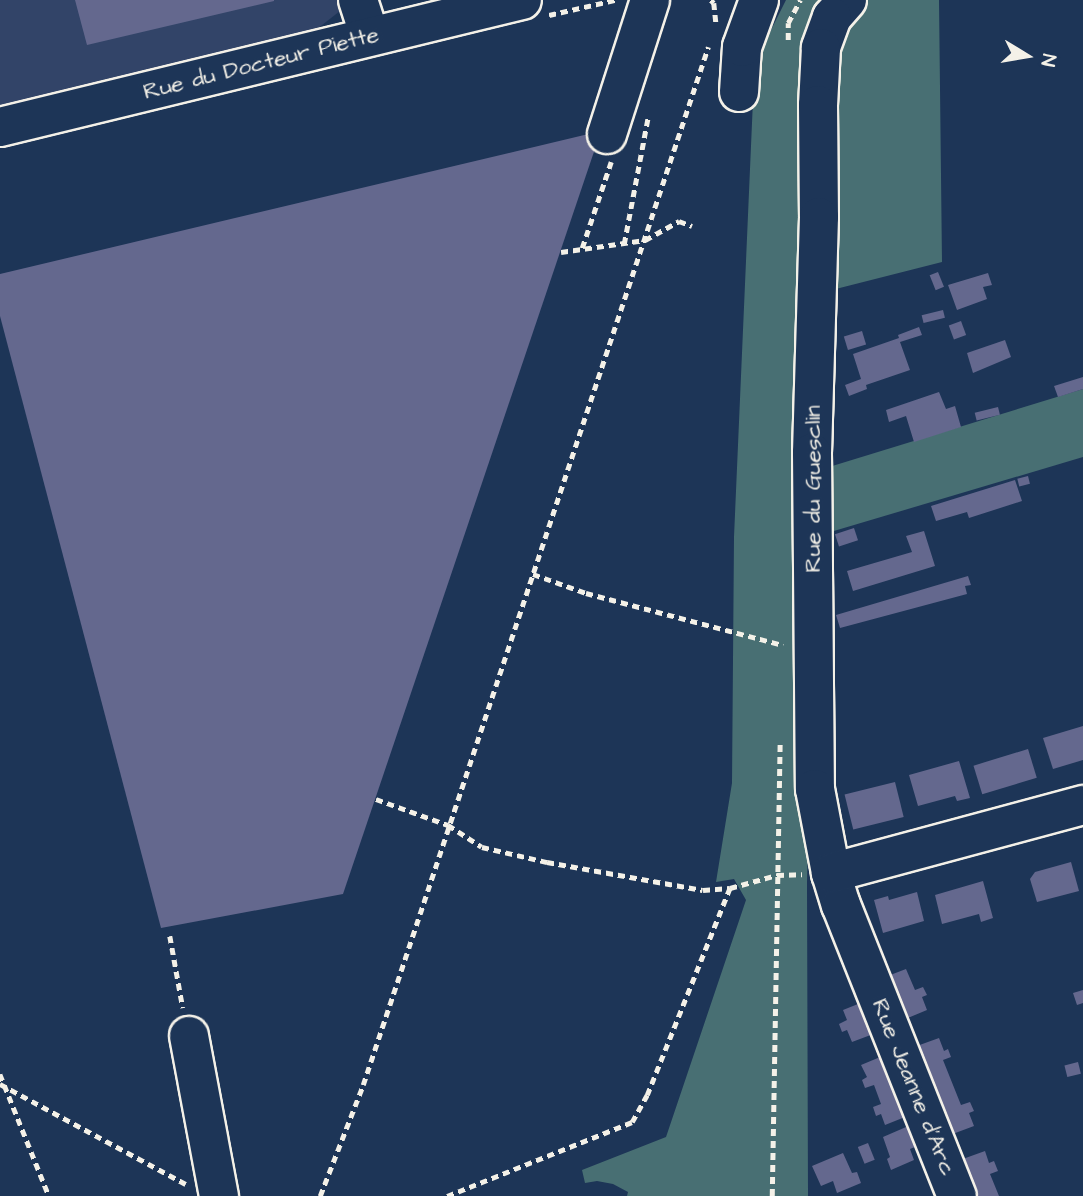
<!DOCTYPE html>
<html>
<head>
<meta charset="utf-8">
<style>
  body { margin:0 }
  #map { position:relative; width:1083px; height:1196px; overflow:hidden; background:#1d3557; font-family:"Architects Daughter",sans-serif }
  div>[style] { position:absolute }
  .built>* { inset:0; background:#324468 }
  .green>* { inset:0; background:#486f73 }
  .building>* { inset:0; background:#64688e; transform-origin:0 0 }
  .path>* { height:4.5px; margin-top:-2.25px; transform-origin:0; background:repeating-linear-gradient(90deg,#f4f1e8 0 7px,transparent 0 12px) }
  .roads { filter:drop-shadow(2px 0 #f4f1e8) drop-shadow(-2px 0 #f4f1e8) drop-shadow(0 2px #f4f1e8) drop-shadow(0 -2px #f4f1e8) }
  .minor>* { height:38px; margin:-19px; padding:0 19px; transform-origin:19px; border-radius:19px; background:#1d3557 }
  span { translate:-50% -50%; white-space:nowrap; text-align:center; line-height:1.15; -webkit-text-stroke:7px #1d3557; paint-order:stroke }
  .street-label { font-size:23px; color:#f4f1e8 }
  .north { position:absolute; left:992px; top:21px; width:70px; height:70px; -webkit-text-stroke:5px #1d3557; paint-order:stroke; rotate:101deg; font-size:19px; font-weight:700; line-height:28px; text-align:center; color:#f4f1e8 }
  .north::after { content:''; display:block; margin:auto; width:24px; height:32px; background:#f4f1e8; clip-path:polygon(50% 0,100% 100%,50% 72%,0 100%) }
</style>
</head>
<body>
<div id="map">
  <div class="built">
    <div style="clip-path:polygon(0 0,354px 0,317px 29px,0 106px)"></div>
  </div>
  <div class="green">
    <div style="clip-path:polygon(786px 0,939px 0,942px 262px,820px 293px,807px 883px,808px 1196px,627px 1196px,628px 1192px,613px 1184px,597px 1181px,585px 1183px,582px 1170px,666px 1137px,746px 900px,734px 879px,716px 882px,732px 783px,734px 537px,755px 54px,758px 35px,768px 36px)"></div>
    <div style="clip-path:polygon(1083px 389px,1083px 457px,817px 536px,829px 467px)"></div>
  </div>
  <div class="building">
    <div style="clip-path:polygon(75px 0,274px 0,274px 1px,87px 45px)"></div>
    <div style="clip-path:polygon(601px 131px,343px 894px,161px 928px,0 316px,0 274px)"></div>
    <div style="left:938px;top:272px;width:16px;height:9px;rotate:68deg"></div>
    <div style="clip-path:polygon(988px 273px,992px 285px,983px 287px,987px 299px,957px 310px,948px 285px)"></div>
    <div style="left:943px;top:310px;width:8px;height:22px;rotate:76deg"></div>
    <div style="left:961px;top:321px;width:15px;height:13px;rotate:70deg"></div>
    <div style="clip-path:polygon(919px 327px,922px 335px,900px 342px,910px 370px,866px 385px,867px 389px,849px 396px,845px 385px,861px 379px,853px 354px,899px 338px,898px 335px)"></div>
    <div style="left:862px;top:331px;width:14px;height:19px;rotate:73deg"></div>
    <div style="clip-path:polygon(1005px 340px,1011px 357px,973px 373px,967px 353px)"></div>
    <div style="clip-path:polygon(1083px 377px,1083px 389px,1058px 397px,1054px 386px)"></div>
    <div style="clip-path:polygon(939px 392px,946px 409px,955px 406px,961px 427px,914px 442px,906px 416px,889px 422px,886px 410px)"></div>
    <div style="left:998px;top:407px;width:8px;height:24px;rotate:76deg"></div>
    <div style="left:1028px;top:476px;width:8px;height:11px;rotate:76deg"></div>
    <div style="clip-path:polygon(1015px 480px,1022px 501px,969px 518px,967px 512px,936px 521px,931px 506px)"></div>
    <div style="left:854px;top:528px;width:13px;height:20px;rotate:72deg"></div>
    <div style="clip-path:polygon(924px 531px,935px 566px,853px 591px,847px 571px,912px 552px,906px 536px)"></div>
    <div style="clip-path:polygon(968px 576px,971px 585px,965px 586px,967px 594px,840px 628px,836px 615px)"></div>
    <div style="clip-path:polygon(1083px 726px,1083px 760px,1053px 769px,1043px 738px)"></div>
    <div style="left:1028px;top:749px;width:30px;height:57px;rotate:73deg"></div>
    <div style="clip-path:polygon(959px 761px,970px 798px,957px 801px,955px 796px,918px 806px,909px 775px)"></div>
    <div style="left:895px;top:782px;width:36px;height:52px;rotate:76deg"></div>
    <div style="clip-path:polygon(1071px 862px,1079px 891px,1037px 902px,1030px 879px,1035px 872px)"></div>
    <div style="clip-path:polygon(983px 881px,993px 918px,981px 922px,979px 914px,942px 924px,935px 895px)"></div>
    <div style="clip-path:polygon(917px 892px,924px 921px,883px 933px,874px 900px,888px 896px,889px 900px)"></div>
    <div style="clip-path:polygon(906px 969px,915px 990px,923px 987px,927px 995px,922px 997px,927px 1010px,903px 1020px,885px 977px)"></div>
    <div style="clip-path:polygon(1083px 990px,1083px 1003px,1077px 1005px,1073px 993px)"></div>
    <div style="clip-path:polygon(863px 1002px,876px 1033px,852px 1042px,847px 1030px,842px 1032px,839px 1024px,847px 1020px,843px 1010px)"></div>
    <div style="clip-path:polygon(939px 1038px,944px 1051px,948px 1049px,951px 1057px,943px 1060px,961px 1105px,970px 1102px,974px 1111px,969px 1113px,974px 1126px,950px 1135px,914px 1047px)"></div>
    <div style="clip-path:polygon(885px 1055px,910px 1115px,885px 1125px,881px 1114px,876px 1116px,873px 1107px,881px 1104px,874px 1085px,865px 1088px,862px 1080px,867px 1077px,861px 1065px)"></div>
    <div style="left:1078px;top:1062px;width:12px;height:14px;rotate:76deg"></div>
    <div style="clip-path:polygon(913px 1124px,922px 1144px,910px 1149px,914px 1160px,891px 1170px,887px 1159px,890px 1157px,883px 1137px)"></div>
    <div style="left:868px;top:1143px;width:18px;height:11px;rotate:68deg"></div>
    <div style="clip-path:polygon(985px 1151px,989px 1163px,994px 1161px,998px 1171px,990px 1174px,999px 1196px,975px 1196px,960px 1160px)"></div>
    <div style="clip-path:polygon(843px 1153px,852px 1173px,857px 1172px,861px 1183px,837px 1193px,833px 1181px,821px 1186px,812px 1166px)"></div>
  </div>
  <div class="path">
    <div style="left:711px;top:0;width:4px;rotate:45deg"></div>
    <div style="left:714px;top:3px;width:19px;rotate:84deg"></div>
    <div style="left:549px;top:15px;width:68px;rotate:-12.8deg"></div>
    <div style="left:788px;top:40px;width:17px;rotate:-90deg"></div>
    <div style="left:788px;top:23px;width:26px;rotate:-62deg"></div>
    <div style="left:624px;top:244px;width:129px;rotate:-79.3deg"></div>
    <div style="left:582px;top:248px;width:91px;rotate:-71.4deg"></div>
    <div style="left:561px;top:252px;width:85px;rotate:-8.1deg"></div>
    <div style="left:645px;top:240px;width:39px;rotate:-29deg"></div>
    <div style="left:679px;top:221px;width:14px;rotate:21deg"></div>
    <div style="left:533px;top:574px;width:56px;rotate:19.7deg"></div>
    <div style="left:586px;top:593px;width:204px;rotate:14.8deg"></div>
    <div style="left:376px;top:799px;width:77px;rotate:19.9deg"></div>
    <div style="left:448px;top:825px;width:40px;rotate:32.9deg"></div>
    <div style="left:482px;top:847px;width:67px;rotate:13deg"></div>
    <div style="left:547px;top:862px;width:158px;rotate:10.2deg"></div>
    <div style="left:703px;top:890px;width:27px;rotate:-4deg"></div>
    <div style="left:170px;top:936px;width:73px;rotate:79.8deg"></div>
    <div style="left:0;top:1074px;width:131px;rotate:68.1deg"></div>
    <div style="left:0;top:1084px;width:211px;rotate:28.3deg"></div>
    <div style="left:320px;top:1196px;width:119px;rotate:-68.8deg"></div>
    <div style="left:363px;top:1085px;width:1094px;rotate:-71.61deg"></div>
    <div style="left:447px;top:1196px;width:199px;rotate:-21.8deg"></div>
    <div style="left:632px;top:1122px;width:31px;rotate:-61deg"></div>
    <div style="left:647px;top:1095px;width:223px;rotate:-68.2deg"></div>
    <div style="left:730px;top:888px;width:49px;rotate:-15.5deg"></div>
    <div style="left:777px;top:875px;width:25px;rotate:-2deg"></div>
    <div style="left:772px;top:1196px;width:454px;rotate:-89deg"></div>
  </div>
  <div class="roads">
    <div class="minor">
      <div style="left:358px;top:0;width:38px;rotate:72deg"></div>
      <div style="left:847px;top:0;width:23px;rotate:131deg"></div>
      <div style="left:832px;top:17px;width:33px;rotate:110deg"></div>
      <div style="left:821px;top:48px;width:57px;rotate:93deg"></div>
      <div style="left:818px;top:105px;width:112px;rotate:89.5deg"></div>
      <div style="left:819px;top:217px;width:236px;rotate:91.7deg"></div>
      <div style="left:812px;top:453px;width:336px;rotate:89.5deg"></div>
      <div style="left:815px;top:789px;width:86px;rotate:79.2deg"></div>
      <div style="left:831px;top:873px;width:34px;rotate:73deg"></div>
      <div style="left:841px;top:905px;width:313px;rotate:68.3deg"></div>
      <div style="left:739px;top:92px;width:45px;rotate:-86.2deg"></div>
      <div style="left:742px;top:47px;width:50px;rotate:-70.1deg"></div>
      <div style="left:0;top:127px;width:537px;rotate:-13.67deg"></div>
      <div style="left:607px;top:134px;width:141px;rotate:-72.2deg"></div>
      <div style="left:831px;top:873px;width:261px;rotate:-15.1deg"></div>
      <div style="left:189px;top:1036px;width:163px;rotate:79.4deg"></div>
    </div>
  </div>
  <div class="street-label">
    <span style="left:261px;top:63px;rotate:-14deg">Rue du Docteur Piette</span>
    <span style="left:813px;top:489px;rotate:-90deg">Rue du Guesclin</span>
    <span style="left:914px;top:1087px;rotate:68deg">Rue Jeanne d'Arc</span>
  </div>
  <div class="north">N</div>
</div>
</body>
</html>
